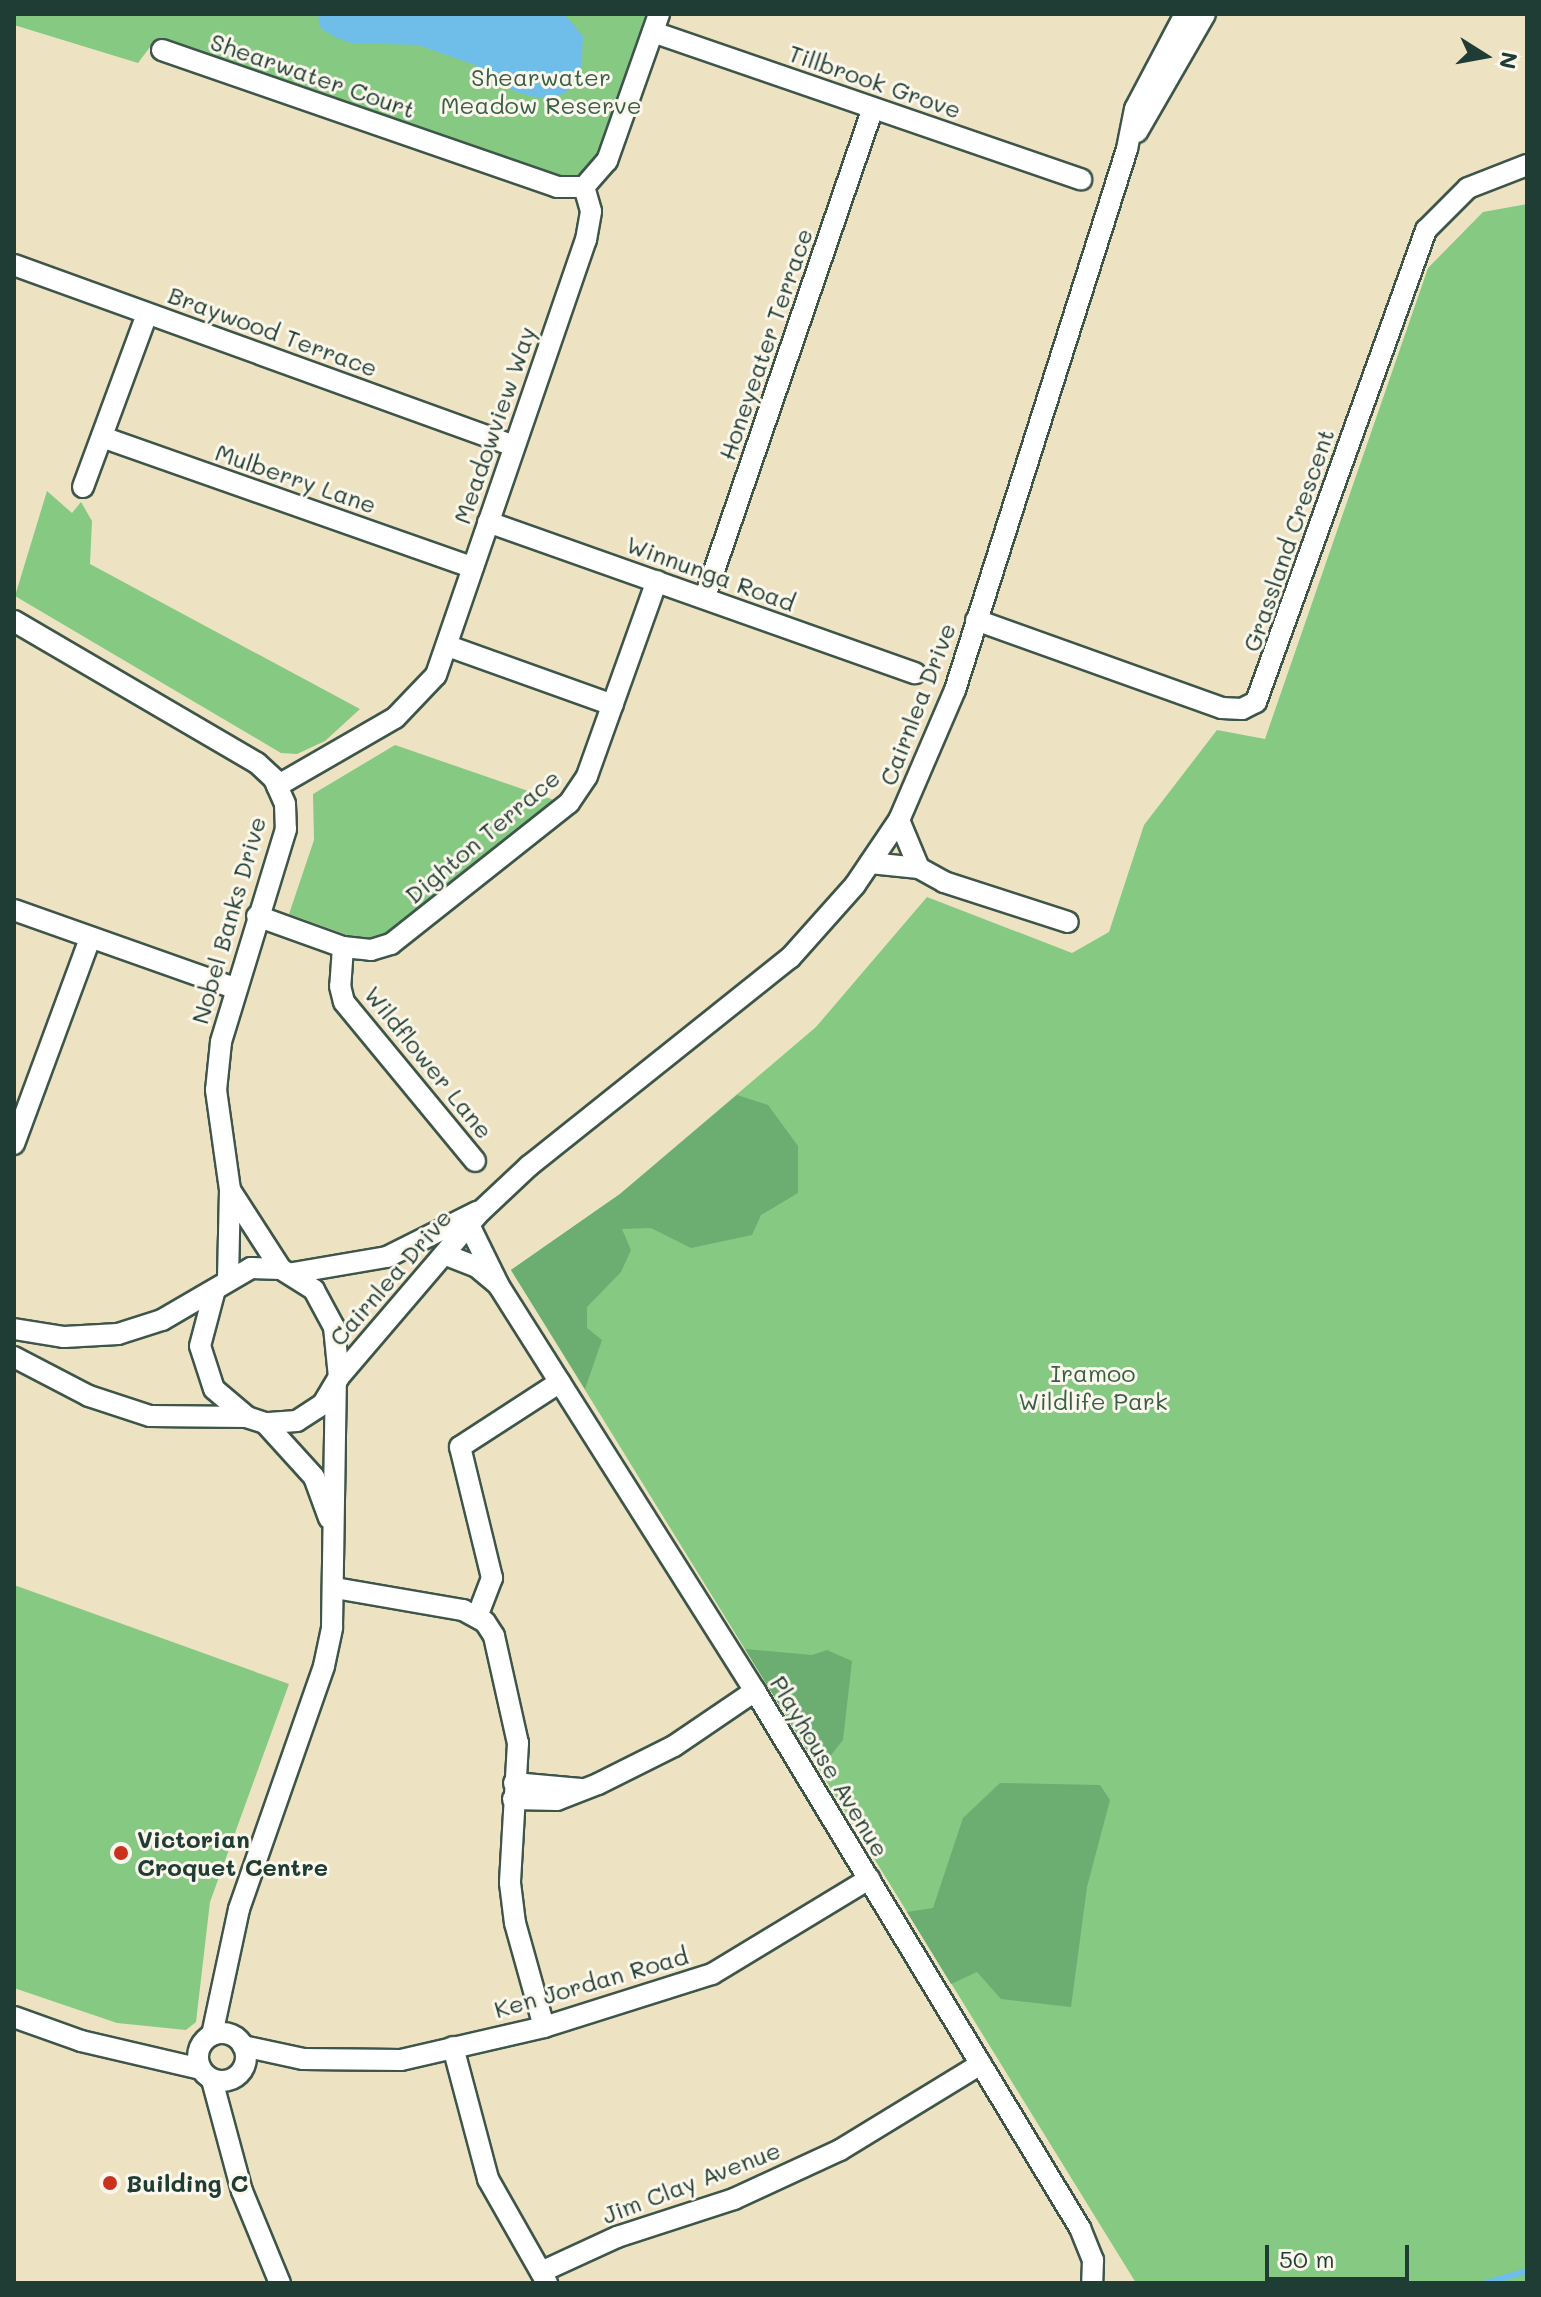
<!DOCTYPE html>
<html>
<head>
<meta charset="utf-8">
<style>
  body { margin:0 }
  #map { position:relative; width:1541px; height:2297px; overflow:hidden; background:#ede3c3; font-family:Mali,sans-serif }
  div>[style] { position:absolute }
  .green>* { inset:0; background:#85c983 }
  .forest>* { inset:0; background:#6cad71 }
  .water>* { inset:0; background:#6ebee9 }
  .stream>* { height:6px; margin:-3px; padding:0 3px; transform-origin:3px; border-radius:3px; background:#6ebee9 }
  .roads { filter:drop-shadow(2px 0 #3e5649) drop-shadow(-2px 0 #3e5649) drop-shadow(0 2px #3e5649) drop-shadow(0 -2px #3e5649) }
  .minor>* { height:20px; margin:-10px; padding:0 10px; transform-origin:10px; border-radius:10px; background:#fff }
  .minor>.ring { margin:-10px; padding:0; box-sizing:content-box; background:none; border:20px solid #fff; border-radius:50% }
  .dots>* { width:22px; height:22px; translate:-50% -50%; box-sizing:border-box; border:4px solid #fbf7ec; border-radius:50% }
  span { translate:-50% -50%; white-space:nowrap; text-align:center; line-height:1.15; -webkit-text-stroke:6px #fbf7ec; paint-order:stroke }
  .street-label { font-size:24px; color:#1f3d34 }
  .park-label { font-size:24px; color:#386048 }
  .poi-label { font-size:24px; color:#1f3d34; font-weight:700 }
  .left { translate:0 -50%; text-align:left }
  .frame { position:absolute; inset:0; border:16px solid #1f3d34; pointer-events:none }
  .north { position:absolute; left:1445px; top:16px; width:80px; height:80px; -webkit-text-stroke:6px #fbf7ec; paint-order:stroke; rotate:101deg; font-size:22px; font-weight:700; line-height:32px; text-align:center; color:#1f3d34 }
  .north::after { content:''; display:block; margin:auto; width:28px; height:36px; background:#1f3d34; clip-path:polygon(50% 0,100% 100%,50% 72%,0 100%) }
  .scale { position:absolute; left:1265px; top:2245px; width:144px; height:36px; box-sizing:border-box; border:4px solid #1f3d34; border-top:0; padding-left:10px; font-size:24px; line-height:28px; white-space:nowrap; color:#1f3d34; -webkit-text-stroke:6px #fbf7ec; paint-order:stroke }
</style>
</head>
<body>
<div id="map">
  <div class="green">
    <div style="clip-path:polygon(14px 14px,649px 14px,599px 159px,583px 178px,562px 181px,156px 39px,138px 63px,14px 25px)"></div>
    <div style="clip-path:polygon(1527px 204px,1527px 2283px,1136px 2283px,511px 1270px,620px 1194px,816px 1027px,927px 897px,1072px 953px,1109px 932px,1144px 825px,1217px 730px,1265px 739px,1428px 268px,1483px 212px)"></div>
    <div style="clip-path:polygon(47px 491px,72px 513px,81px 502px,92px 521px,90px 564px,360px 709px,325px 741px,297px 754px,281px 753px,15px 596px)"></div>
    <div style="clip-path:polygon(395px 745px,554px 800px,381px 937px,353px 937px,289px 914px,314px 840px,313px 794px)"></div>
    <div style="clip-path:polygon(14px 1585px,289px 1684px,210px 1902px,196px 2022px,186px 2030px,117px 2023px,14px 1988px)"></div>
  </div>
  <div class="forest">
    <div style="clip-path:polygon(737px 1095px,768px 1105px,798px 1146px,798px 1193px,761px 1215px,752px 1235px,691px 1248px,651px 1228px,622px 1229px,631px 1250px,621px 1272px,587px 1307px,587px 1328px,602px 1340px,585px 1389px,511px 1270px,620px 1194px)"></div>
    <div style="clip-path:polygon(745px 1649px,812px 1655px,827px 1650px,852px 1661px,843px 1740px,831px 1755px,808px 1752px)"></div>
    <div style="clip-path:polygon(1000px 1783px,1100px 1785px,1110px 1800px,1087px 1887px,1071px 2007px,1001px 1999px,977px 1972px,951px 1984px,907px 1912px,933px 1908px,963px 1818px)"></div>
  </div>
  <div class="water">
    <div style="clip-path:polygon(564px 14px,583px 36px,581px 76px,564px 94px,539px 98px,516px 92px,475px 65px,418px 45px,352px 43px,337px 38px,321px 29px,318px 15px)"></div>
  </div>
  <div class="stream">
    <div style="left:1486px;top:2283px;width:43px;rotate:-16.3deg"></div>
  </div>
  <div class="roads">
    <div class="minor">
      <div style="left:653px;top:32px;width:453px;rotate:19deg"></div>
      <div style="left:162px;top:50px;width:418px;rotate:19.1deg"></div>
      <div style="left:557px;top:187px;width:27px"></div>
      <div style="left:1137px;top:132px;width:136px;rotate:-60deg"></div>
      <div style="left:14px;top:265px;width:532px;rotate:19.9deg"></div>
      <div style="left:102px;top:437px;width:393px;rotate:19.4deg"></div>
      <div style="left:83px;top:487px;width:184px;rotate:-69.7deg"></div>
      <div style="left:488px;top:522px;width:453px;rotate:19.5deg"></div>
      <div style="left:705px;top:597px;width:517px;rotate:-71.04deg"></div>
      <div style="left:976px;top:620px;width:261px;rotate:19.7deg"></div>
      <div style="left:1222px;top:708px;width:20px;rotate:3deg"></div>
      <div style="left:1242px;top:709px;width:16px;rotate:-27deg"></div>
      <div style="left:1256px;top:702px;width:502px;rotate:-70.19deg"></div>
      <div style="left:1426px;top:230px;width:59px;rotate:-45deg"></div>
      <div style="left:1468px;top:188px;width:63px;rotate:-21.3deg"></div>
      <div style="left:14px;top:621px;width:281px;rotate:30.3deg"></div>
      <div style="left:257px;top:763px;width:23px;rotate:43deg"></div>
      <div style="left:274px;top:779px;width:27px;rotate:66deg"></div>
      <div style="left:285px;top:804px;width:25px;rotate:88deg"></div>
      <div style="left:286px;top:829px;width:223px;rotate:107deg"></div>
      <div style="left:221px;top:1042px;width:48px;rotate:95.9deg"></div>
      <div style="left:216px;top:1090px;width:101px;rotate:82deg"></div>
      <div style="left:230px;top:1190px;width:88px;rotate:91.3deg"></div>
      <div style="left:448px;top:646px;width:175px;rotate:19.7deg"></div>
      <div style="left:277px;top:786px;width:136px;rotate:-30deg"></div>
      <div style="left:395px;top:718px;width:59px;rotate:-46.4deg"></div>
      <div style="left:436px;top:675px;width:460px;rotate:-71deg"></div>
      <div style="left:586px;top:240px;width:29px;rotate:-80deg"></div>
      <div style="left:591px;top:211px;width:25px;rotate:-106deg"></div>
      <div style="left:584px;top:187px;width:35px;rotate:-49deg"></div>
      <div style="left:607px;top:161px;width:156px;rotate:-70.5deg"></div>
      <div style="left:899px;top:820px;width:52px;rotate:67.4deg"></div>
      <div style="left:870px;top:863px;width:49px;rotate:5.8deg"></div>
      <div style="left:919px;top:868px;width:29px;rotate:29deg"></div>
      <div style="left:944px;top:882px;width:130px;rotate:17.9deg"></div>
      <div style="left:14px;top:910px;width:233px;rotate:19.5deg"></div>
      <div style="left:257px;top:916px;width:91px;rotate:19.8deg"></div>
      <div style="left:343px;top:947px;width:28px;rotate:6deg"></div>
      <div style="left:371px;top:950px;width:21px;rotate:-17deg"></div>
      <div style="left:391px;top:944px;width:227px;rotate:-38.4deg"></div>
      <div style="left:569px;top:803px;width:32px;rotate:-56deg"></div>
      <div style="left:587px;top:776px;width:207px;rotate:-70.3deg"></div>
      <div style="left:343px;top:947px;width:39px;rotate:94deg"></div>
      <div style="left:340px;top:986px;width:16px;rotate:76deg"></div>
      <div style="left:344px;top:1002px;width:206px;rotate:50.5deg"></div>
      <div style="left:14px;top:1144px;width:220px;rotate:-69.7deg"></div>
      <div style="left:230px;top:1190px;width:94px;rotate:57.2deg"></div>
      <div style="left:469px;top:1225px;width:68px;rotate:63.8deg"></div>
      <div style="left:499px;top:1286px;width:479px;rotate:57.7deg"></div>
      <div style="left:755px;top:1691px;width:628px;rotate:58.82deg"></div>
      <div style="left:1080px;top:2228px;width:35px;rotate:68deg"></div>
      <div style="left:1093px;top:2260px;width:23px;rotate:92deg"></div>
      <div style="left:446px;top:1255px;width:33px;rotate:21deg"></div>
      <div style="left:477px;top:1267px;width:25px;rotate:40deg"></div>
      <div style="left:293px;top:1273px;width:95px;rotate:-9.7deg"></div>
      <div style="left:387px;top:1257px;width:101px;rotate:-26.6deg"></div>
      <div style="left:14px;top:1329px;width:51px;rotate:9.1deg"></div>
      <div style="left:64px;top:1337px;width:54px;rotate:-3.2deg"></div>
      <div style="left:118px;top:1334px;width:46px;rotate:-17.7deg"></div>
      <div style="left:162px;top:1320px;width:103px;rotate:-30.3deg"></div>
      <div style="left:251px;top:1268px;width:30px;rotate:2deg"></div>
      <div style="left:281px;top:1269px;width:39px;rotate:32deg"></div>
      <div style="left:314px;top:1290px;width:42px;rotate:61.6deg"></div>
      <div style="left:334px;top:1327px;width:50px;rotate:84.3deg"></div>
      <div style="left:339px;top:1377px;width:31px;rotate:121deg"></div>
      <div style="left:323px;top:1404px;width:31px;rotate:147deg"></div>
      <div style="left:297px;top:1421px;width:32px;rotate:176deg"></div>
      <div style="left:265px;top:1423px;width:19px;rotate:-162deg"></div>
      <div style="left:247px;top:1417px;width:43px;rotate:-139.7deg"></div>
      <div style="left:214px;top:1389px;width:45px;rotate:-108deg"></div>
      <div style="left:200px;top:1346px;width:55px;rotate:-75.2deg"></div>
      <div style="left:14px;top:1357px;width:85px;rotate:27.5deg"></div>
      <div style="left:89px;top:1396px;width:64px;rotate:18.2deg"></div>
      <div style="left:150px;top:1416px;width:97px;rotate:0.6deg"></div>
      <div style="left:339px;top:1377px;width:218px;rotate:-49.5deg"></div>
      <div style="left:481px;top:1211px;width:66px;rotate:-43.2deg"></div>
      <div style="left:529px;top:1166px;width:334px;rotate:-38.6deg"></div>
      <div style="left:790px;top:958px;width:98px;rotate:-48.3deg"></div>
      <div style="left:855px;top:885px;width:78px;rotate:-55.9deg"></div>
      <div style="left:899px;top:820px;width:142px;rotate:-66.7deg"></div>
      <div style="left:955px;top:690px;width:568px;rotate:-72.36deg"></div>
      <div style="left:1127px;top:149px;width:41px;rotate:-78.7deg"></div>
      <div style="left:1135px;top:109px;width:107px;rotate:-62.2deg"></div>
      <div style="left:265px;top:1423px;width:73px;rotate:47.8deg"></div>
      <div style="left:314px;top:1477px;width:44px;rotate:69.9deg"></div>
      <div style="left:335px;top:1588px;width:130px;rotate:9.8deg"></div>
      <div style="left:463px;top:1610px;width:25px;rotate:29deg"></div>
      <div style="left:485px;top:1622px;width:17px;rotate:57deg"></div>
      <div style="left:494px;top:1636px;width:110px;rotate:77.4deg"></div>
      <div style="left:518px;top:1743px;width:140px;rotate:93.3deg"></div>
      <div style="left:510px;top:1883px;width:40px;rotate:82.9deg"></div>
      <div style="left:515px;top:1923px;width:108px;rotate:74.4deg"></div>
      <div style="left:477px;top:1617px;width:42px;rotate:-69deg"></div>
      <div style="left:492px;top:1578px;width:135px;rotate:-103.7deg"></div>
      <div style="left:460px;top:1447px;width:119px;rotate:-33deg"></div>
      <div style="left:514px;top:1783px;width:67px;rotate:5.1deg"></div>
      <div style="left:513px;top:1799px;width:44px;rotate:1.3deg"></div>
      <div style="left:557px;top:1800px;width:44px;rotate:-21.3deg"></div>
      <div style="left:598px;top:1784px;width:85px;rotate:-26.6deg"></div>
      <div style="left:674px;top:1746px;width:98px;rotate:-34.2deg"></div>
      <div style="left:14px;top:2017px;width:71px;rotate:19.7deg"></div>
      <div style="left:81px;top:2041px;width:122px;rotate:13.2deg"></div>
      <div class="ring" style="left:198px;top:2033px;width:28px;height:28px"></div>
      <div style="left:212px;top:2035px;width:129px;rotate:-77.9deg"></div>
      <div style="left:239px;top:1909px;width:257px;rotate:-70.7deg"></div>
      <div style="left:324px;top:1666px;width:40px;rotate:-78deg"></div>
      <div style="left:332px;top:1627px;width:242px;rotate:-89.1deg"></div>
      <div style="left:243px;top:2046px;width:61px;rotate:12.2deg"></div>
      <div style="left:303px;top:2059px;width:98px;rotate:0.6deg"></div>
      <div style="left:401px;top:2060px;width:147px;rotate:-13deg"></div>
      <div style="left:544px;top:2027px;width:176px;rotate:-17.5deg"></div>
      <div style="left:712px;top:1974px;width:184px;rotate:-31.2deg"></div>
      <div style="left:453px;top:2047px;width:137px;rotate:75.1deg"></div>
      <div style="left:488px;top:2179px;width:120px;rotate:60.4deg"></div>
      <div style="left:212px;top:2080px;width:115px;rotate:74.9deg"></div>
      <div style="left:242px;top:2191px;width:100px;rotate:67.6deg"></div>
      <div style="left:541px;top:2272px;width:84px;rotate:-24.7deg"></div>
      <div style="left:617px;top:2237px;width:123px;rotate:-18deg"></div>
      <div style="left:734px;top:2199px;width:117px;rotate:-24.8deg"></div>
      <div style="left:840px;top:2150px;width:165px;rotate:-31.4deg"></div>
    </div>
  </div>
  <div class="dots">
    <div style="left:121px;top:1853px;background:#c8321e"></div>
    <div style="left:110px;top:2183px;background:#c8321e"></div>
  </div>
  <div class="street-label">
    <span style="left:313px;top:75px;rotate:19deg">Shearwater Court</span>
    <span style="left:875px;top:81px;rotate:19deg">Tillbrook Grove</span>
    <span style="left:273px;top:331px;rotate:20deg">Braywood Terrace</span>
    <span style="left:765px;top:344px;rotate:-71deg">Honeyeater Terrace</span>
    <span style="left:494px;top:425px;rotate:-71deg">Meadowview Way</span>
    <span style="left:296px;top:478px;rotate:19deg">Mulberry Lane</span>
    <span style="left:1288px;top:540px;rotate:-71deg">Grassland Crescent</span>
    <span style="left:711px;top:573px;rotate:20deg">Winnunga Road</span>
    <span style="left:917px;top:704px;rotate:-69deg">Cairnlea Drive</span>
    <span style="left:482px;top:836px;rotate:-40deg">Dighton Terrace</span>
    <span style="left:228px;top:920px;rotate:-74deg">Nobel Banks Drive</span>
    <span style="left:429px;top:1062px;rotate:51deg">Wildflower Lane</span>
    <span style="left:390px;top:1277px;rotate:-49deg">Cairnlea Drive</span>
    <span style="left:830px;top:1766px;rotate:59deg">Playhouse Avenue</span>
    <span style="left:591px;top:1982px;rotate:-16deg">Ken Jordan Road</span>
    <span style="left:691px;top:2182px;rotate:-21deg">Jim Clay Avenue</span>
  </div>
  <div class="park-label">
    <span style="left:541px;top:91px">Shearwater<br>Meadow Reserve</span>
    <span style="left:1093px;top:1387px">Iramoo<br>Wildlife Park</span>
  </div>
  <div class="poi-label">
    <span class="left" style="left:137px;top:1853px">Victorian<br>Croquet Centre</span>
    <span class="left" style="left:126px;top:2183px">Building C</span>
  </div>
  <div class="frame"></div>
  <div class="north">N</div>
  <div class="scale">50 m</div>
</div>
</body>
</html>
